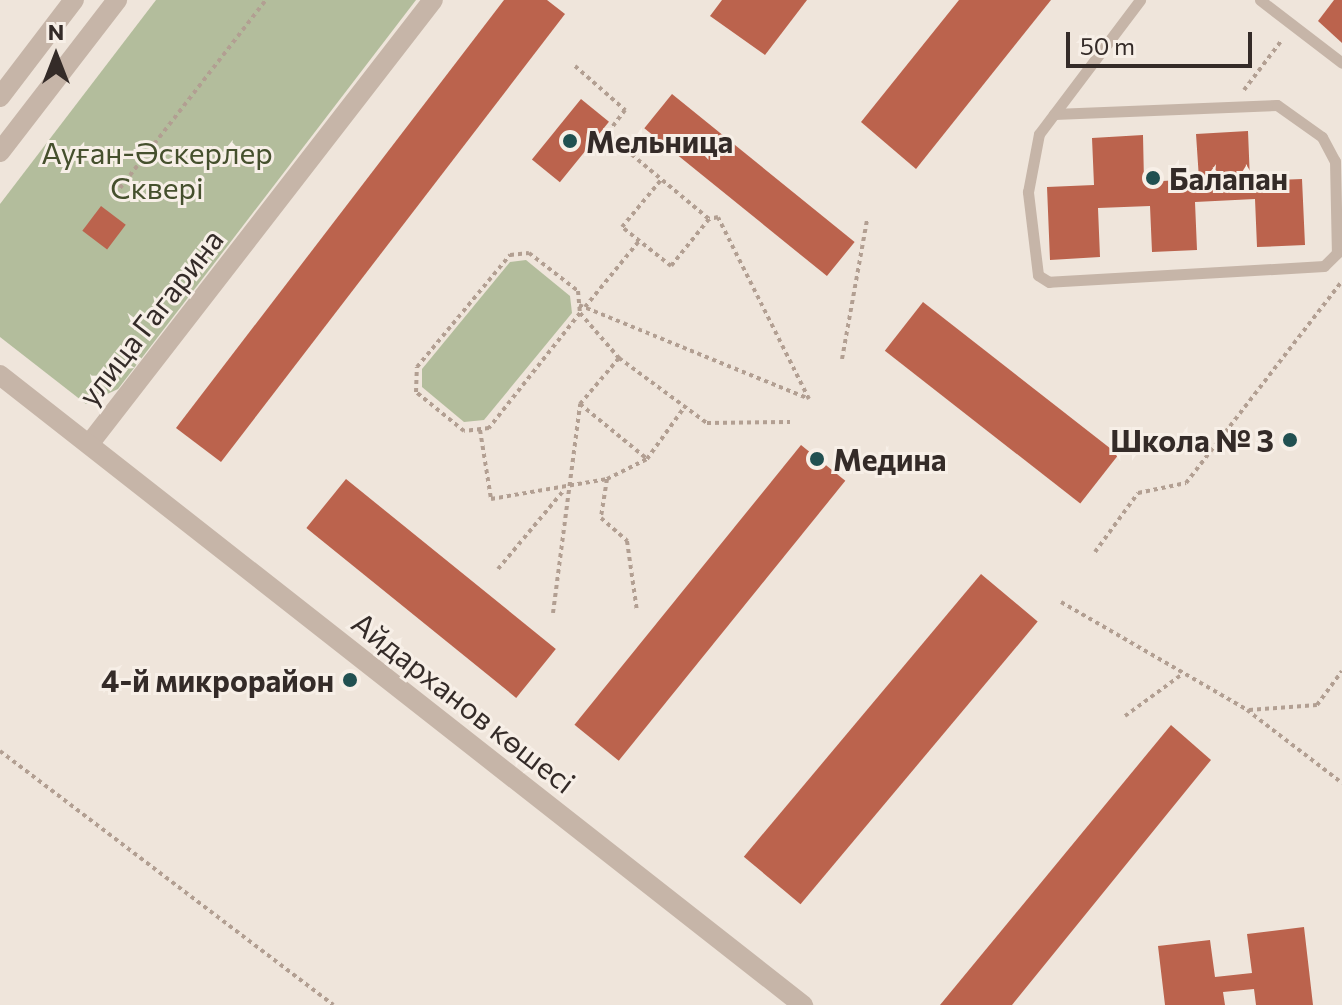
<!DOCTYPE html>
<html>
<head>
<meta charset="utf-8">
<style>
  body { margin:0 }
  #map { position:relative; width:1342px; height:1005px; overflow:hidden; background:#efe5db; font-family:Commissioner,sans-serif }
  div>[style] { position:absolute }
  .green>* { inset:0; background:#b3bd9c }
  .building>* { inset:0; background:#bb634d; transform-origin:0 0 }
  .path>* { height:4px; margin-top:-2px; transform-origin:0; background:repeating-linear-gradient(90deg,#b29f92 0 4px,transparent 0 8px) }
  .service>* { height:11px; margin:-5.5px; padding:0 5.5px; transform-origin:5.5px; border-radius:5.5px; background:#c6b5a8 }
  .minor>* { height:20px; margin:-10px; padding:0 10px; transform-origin:10px; border-radius:10px; background:#c6b5a8 }
  .tertiary>* { height:20px; margin:-10px; padding:0 10px; transform-origin:10px; border-radius:10px; background:#c6b5a8 }
  .dots>* { width:22px; height:22px; translate:-50% -50%; box-sizing:border-box; border:4px solid #f7efe7; border-radius:50% }
  span { translate:-50% -50%; white-space:nowrap; text-align:center; line-height:1.15; -webkit-text-stroke:6px #f7efe7; paint-order:stroke }
  .poi-label { font-size:30px; color:#342b28; font-weight:700 }
  .left { translate:0 -50%; text-align:left }
  .right { translate:-100% -50%; text-align:right }
  .park-label { font-size:30px; color:#45502d }
  .street-label { font-size:30px; color:#342b28 }
  .north { position:absolute; left:16px; top:16px; width:80px; height:80px; -webkit-text-stroke:6px #f7efe7; paint-order:stroke; rotate:0deg; font-size:22px; font-weight:700; line-height:32px; text-align:center; color:#342b28 }
  .north::after { content:''; display:block; margin:auto; width:28px; height:36px; background:#342b28; clip-path:polygon(50% 0,100% 100%,50% 72%,0 100%) }
  .scale { position:absolute; left:1066px; top:32px; width:186px; height:36px; box-sizing:border-box; border:4px solid #342b28; border-top:0; padding-left:10px; font-size:24px; line-height:28px; white-space:nowrap; color:#342b28; -webkit-text-stroke:6px #f7efe7; paint-order:stroke }
</style>
</head>
<body>
<div id="map">
  <div class="green">
    <div style="clip-path:polygon(156px 0,416px 0,118px 389px,86px 404px,0 337px,0 204px)"></div>
    <div style="clip-path:polygon(526px 260px,570px 296px,572px 313px,484px 420px,464px 422px,422px 387px,422px 369px,510px 262px)"></div>
  </div>
  <div class="building">
    <div style="clip-path:polygon(504px 0,547px 0,565px 14px,221px 462px,176px 428px)"></div>
    <div style="clip-path:polygon(722px 0,807px 0,765px 55px,710px 16px)"></div>
    <div style="clip-path:polygon(959px 0,1051px 0,916px 169px,861px 122px)"></div>
    <div style="clip-path:polygon(1334px 0,1342px 0,1342px 43px,1318px 21px)"></div>
    <div style="left:672px;top:94px;width:235px;height:44px;rotate:39deg"></div>
    <div style="left:581px;top:99px;width:36px;height:78px;rotate:39deg"></div>
    <div style="clip-path:polygon(1248px 131px,1250px 181px,1302px 179px,1305px 245px,1257px 247px,1255px 199px,1195px 202px,1197px 250px,1152px 252px,1150px 206px,1098px 208px,1100px 257px,1050px 260px,1047px 187px,1094px 185px,1092px 138px,1143px 135px,1144px 182px,1199px 179px,1196px 134px)"></div>
    <div style="left:101px;top:206px;width:31px;height:31px;rotate:37deg"></div>
    <div style="left:923px;top:302px;width:248px;height:62px;rotate:38deg"></div>
    <div style="left:801px;top:445px;width:57px;height:360px;rotate:39deg"></div>
    <div style="left:346px;top:479px;width:270px;height:63px;rotate:39deg"></div>
    <div style="left:981px;top:574px;width:74px;height:369px;rotate:40deg"></div>
    <div style="clip-path:polygon(1171px 725px,1211px 760px,1012px 1005px,940px 1005px)"></div>
    <div style="clip-path:polygon(1304px 927px,1313px 1005px,1256px 1005px,1254px 989px,1223px 992px,1225px 1005px,1165px 1005px,1158px 946px,1210px 940px,1215px 977px,1252px 973px,1247px 934px)"></div>
  </div>
  <div class="path">
    <div style="left:575px;top:66px;width:67px;rotate:41.3deg"></div>
    <div style="left:625px;top:110px;width:30px;rotate:127deg"></div>
    <div style="left:607px;top:134px;width:133px;rotate:39.8deg"></div>
    <div style="left:709px;top:219px;width:60px;rotate:129deg"></div>
    <div style="left:671px;top:266px;width:63px;rotate:-141.5deg"></div>
    <div style="left:622px;top:227px;width:61px;rotate:-50.3deg"></div>
    <div style="left:1244px;top:90px;width:63px;rotate:-52.8deg"></div>
    <div style="left:120px;top:188px;width:238px;rotate:-52.2deg"></div>
    <div style="left:529px;top:253px;width:62px;rotate:37.8deg"></div>
    <div style="left:578px;top:291px;width:22px;rotate:85deg"></div>
    <div style="left:580px;top:313px;width:147px;rotate:128.4deg"></div>
    <div style="left:489px;top:428px;width:25px;rotate:173deg"></div>
    <div style="left:464px;top:431px;width:62px;rotate:-140.9deg"></div>
    <div style="left:416px;top:392px;width:25px;rotate:-88deg"></div>
    <div style="left:417px;top:367px;width:146px;rotate:-50.3deg"></div>
    <div style="left:510px;top:255px;width:19px;rotate:-6deg"></div>
    <div style="left:579px;top:305px;width:248px;rotate:22.2deg"></div>
    <div style="left:809px;top:399px;width:203px;rotate:-116.6deg"></div>
    <div style="left:718px;top:217px;width:9px;rotate:167deg"></div>
    <div style="left:585px;top:307px;width:85px;rotate:-50.7deg"></div>
    <div style="left:580px;top:313px;width:60px;rotate:49.1deg"></div>
    <div style="left:619px;top:358px;width:109px;rotate:36.5deg"></div>
    <div style="left:707px;top:423px;width:83px;rotate:-0.7deg"></div>
    <div style="left:842px;top:359px;width:141px;rotate:-79.8deg"></div>
    <div style="left:580px;top:404px;width:85px;rotate:39.3deg"></div>
    <div style="left:480px;top:430px;width:70px;rotate:80.9deg"></div>
    <div style="left:491px;top:499px;width:118px;rotate:-9.8deg"></div>
    <div style="left:607px;top:479px;width:45px;rotate:-26.6deg"></div>
    <div style="left:647px;top:459px;width:62px;rotate:-54.2deg"></div>
    <div style="left:607px;top:479px;width:39px;rotate:99deg"></div>
    <div style="left:601px;top:518px;width:35px;rotate:41deg"></div>
    <div style="left:627px;top:541px;width:71px;rotate:81.9deg"></div>
    <div style="left:1095px;top:552px;width:73px;rotate:-53.9deg"></div>
    <div style="left:1138px;top:493px;width:49px;rotate:-11.8deg"></div>
    <div style="left:1186px;top:483px;width:255px;rotate:-52.3deg"></div>
    <div style="left:498px;top:569px;width:103px;rotate:-50.1deg"></div>
    <div style="left:1061px;top:602px;width:215px;rotate:30.1deg"></div>
    <div style="left:1247px;top:710px;width:120px;rotate:37.5deg"></div>
    <div style="left:553px;top:613px;width:211px;rotate:-82.6deg"></div>
    <div style="left:580px;top:404px;width:60px;rotate:-49.7deg"></div>
    <div style="left:1249px;top:710px;width:68px;rotate:-4.2deg"></div>
    <div style="left:1317px;top:705px;width:42px;rotate:-53.7deg"></div>
    <div style="left:1125px;top:716px;width:69px;rotate:-36.2deg"></div>
    <div style="left:0;top:751px;width:419px;rotate:37.3deg"></div>
  </div>
  <div class="service">
    <div style="left:1260px;top:0;width:103px;rotate:37.5deg"></div>
    <div style="left:1054px;top:114px;width:223px;rotate:-2.3deg"></div>
    <div style="left:1277px;top:105px;width:55px;rotate:35.4deg"></div>
    <div style="left:1322px;top:137px;width:27px;rotate:62deg"></div>
    <div style="left:1335px;top:161px;width:92px;rotate:88.8deg"></div>
    <div style="left:1337px;top:253px;width:18px;rotate:135deg"></div>
    <div style="left:1324px;top:266px;width:275px;rotate:176.7deg"></div>
    <div style="left:1049px;top:282px;width:13px;rotate:-148deg"></div>
    <div style="left:1038px;top:275px;width:84px;rotate:-96.9deg"></div>
    <div style="left:1028px;top:192px;width:59px;rotate:-79.3deg"></div>
    <div style="left:1039px;top:134px;width:168px;rotate:-53deg"></div>
  </div>
  <div class="minor">
    <div style="left:90px;top:443px;width:560px;rotate:-52.25deg"></div>
  </div>
  <div class="tertiary">
    <div style="left:0;top:97px;width:122px;rotate:-52.7deg"></div>
    <div style="left:0;top:152px;width:192px;rotate:-52.4deg"></div>
    <div style="left:0;top:375px;width:1021px;rotate:38.12deg"></div>
  </div>
  <div class="dots">
    <div style="left:570px;top:141px;background:#215051"></div>
    <div style="left:1153px;top:178px;background:#215051"></div>
    <div style="left:1290px;top:440px;background:#215051"></div>
    <div style="left:817px;top:459px;background:#215051"></div>
    <div style="left:350px;top:680px;background:#215051"></div>
  </div>
  <div class="poi-label">
    <span class="left" style="left:586px;top:141px">Мельница</span>
    <span class="left" style="left:1169px;top:178px">Балапан</span>
    <span class="right" style="left:1274px;top:440px">Школа № 3</span>
    <span class="left" style="left:833px;top:459px">Медина</span>
    <span class="right" style="left:334px;top:680px">4-й микрорайон</span>
  </div>
  <div class="park-label">
    <span style="left:157px;top:169px">Ауған-Әскерлер<br>Сквері</span>
  </div>
  <div class="street-label">
    <span style="left:150px;top:317px;rotate:-52deg">улица Гагарина</span>
    <span style="left:464px;top:702px;rotate:38deg">Айдарханов көшесі</span>
  </div>
  <div class="north">N</div>
  <div class="scale">50 m</div>
</div>
</body>
</html>
